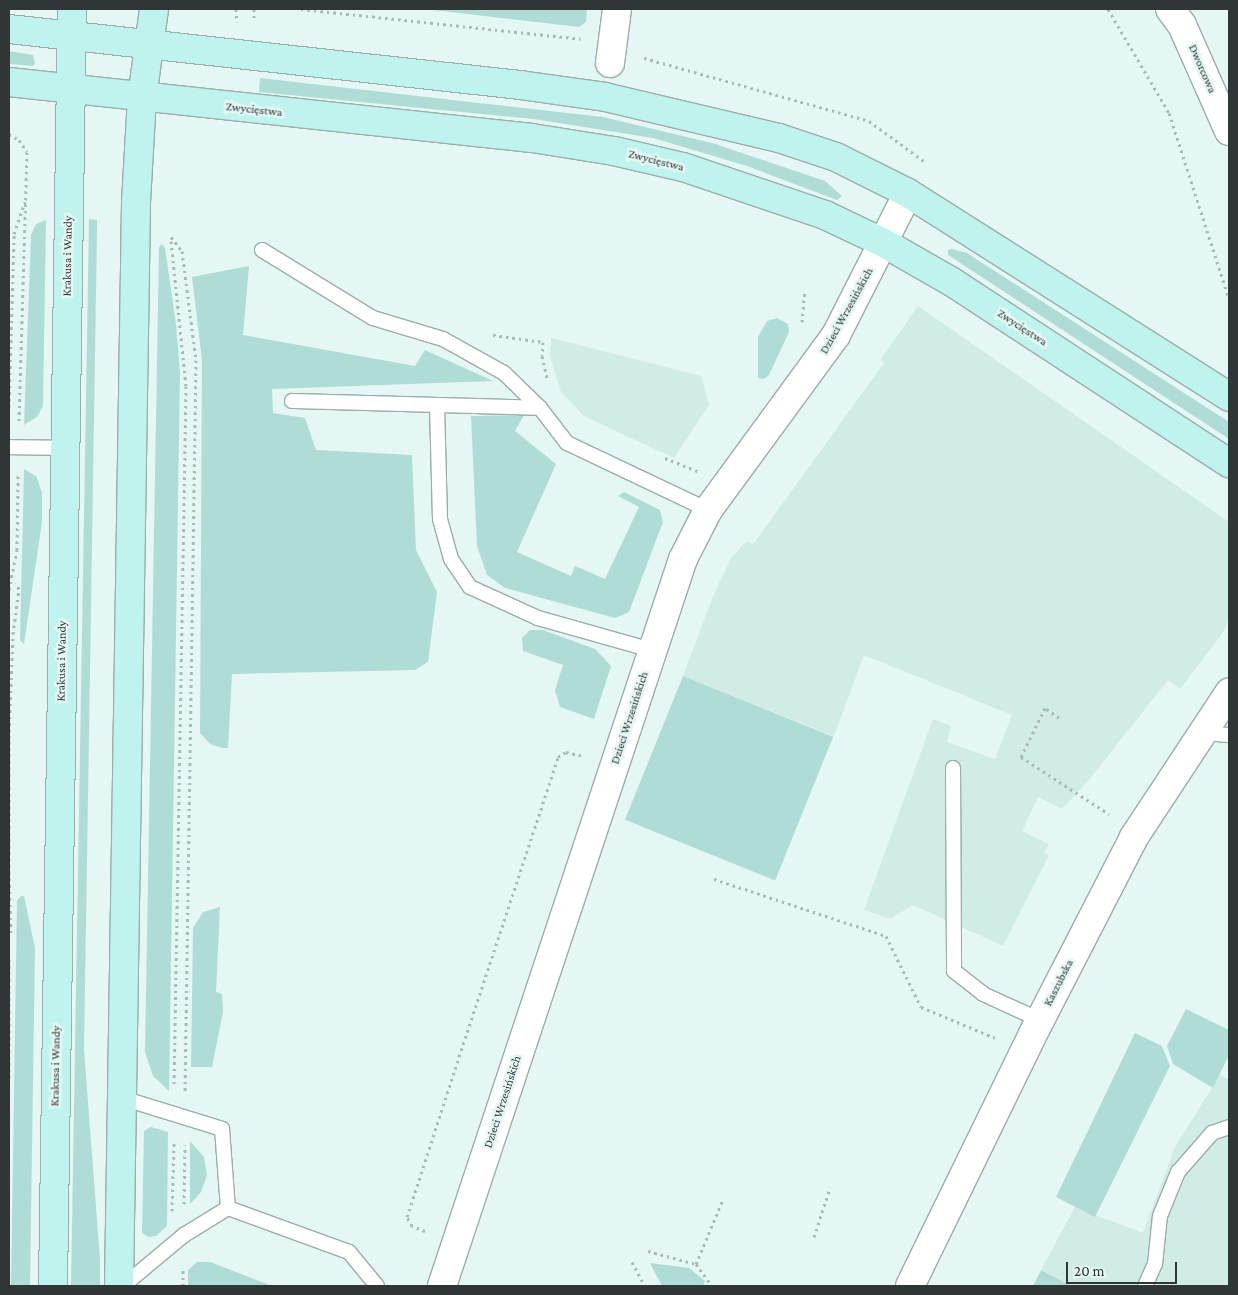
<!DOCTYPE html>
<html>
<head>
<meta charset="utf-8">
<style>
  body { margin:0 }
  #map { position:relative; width:1238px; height:1295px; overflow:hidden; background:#e4f7f4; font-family:"Crimson Pro",serif }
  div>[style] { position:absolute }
  .built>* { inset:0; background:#d1ebe7 }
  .green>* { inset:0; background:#afddd6; transform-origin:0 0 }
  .path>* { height:3px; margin-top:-1.5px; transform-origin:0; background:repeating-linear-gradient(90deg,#aab9b7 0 2.5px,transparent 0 6.5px) }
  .roads { filter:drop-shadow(1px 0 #9cadaa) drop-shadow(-1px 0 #9cadaa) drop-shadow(0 1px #9cadaa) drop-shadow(0 -1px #9cadaa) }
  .lane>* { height:14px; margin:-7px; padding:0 7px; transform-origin:7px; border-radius:7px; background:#fff }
  .street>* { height:28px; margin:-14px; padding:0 14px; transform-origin:14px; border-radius:14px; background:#fff }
  .secondary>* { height:28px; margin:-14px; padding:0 14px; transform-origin:14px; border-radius:14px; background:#bff3ee }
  span { translate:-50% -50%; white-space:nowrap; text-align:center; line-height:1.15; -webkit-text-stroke:5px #e4f7f4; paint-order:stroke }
  .street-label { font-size:12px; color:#2f3635 }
  .frame { position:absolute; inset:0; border:10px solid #2f3635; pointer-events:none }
  .scale { position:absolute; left:1066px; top:1262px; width:111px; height:22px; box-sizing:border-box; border:2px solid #2f3635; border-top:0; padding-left:6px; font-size:15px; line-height:18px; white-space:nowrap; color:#2f3635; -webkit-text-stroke:4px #e4f7f4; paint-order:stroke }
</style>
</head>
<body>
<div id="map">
  <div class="built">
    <div style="clip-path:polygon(918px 306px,1229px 522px,1229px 619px,1222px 634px,1180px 689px,1168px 680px,1088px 781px,1062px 809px,1038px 797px,1022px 831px,1049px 844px,1044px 853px,1049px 855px,1003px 946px,913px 905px,890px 919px,864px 910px,933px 719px,951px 726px,947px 742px,995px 759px,1012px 715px,864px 655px,834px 736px,683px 676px,714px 594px,731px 558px,746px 542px,754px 543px,884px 363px,881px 359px)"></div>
    <div style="clip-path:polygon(551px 338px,701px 376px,709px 405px,674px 458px,584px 416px,561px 392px,550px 356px)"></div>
    <div style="clip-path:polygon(1220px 1075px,1229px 1080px,1229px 1286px,1071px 1286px,1041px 1270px,1075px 1207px,1143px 1233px,1175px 1147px)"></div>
  </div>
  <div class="green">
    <div style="clip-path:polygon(424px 9px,587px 9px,586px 22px,579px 27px)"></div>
    <div style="clip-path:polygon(9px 51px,33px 55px,35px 63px,33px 66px,9px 64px)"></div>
    <div style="clip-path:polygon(260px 78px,603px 117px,712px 143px,825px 181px,842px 196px,837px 200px,747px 166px,653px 138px,534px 119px,259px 92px)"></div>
    <div style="clip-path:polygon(89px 219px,97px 220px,97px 230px,84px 1050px,100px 1259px,100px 1286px,71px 1286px)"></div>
    <div style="clip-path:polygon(46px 220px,43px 406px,37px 417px,24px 425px,31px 235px,36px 224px)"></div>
    <div style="clip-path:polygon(162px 244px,165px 248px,176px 324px,180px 373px,169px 1091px,153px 1076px,145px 1052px,159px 247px)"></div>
    <div style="clip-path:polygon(952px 249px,967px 253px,1229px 422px,1229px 439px,948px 255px,948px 250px)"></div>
    <div style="clip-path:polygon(249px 266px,243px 335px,415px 366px,425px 350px,493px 381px,272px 389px,273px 413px,305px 418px,316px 450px,412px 455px,416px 550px,437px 592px,428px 662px,415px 670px,232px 674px,228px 748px,222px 748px,210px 744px,200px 733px,202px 360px,192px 277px)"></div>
    <div style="clip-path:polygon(777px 318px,788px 324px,789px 332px,769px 375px,764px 379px,758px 378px,758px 337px,767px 321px)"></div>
    <div style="clip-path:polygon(524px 415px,515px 431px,556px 464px,517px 552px,571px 576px,575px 566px,605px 579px,639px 507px,618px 496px,624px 492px,660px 510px,663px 522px,629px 612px,615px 618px,505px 588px,487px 575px,477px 546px,471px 416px)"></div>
    <div style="clip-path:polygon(24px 469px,36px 476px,42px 492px,42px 522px,24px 644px,20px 640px)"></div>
    <div style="clip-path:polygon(530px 630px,543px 630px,595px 649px,611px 666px,594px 719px,560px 707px,555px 690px,563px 665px,523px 651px,522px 638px)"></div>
    <div style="left:683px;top:676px;width:162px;height:155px;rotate:22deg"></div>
    <div style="clip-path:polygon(21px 896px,24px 896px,35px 948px,30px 1286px,11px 1286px,17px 901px)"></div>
    <div style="clip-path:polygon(220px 907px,216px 992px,222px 994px,223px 1012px,212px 1067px,191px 1067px,193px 928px,203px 912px)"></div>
    <div style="clip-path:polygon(1186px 1009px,1229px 1030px,1229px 1055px,1213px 1088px,1173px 1064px,1167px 1046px)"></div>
    <div style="clip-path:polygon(1135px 1033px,1162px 1046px,1170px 1066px,1095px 1217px,1056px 1197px)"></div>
    <div style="clip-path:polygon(151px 1127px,168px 1132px,167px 1226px,156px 1236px,149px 1237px,142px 1233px,144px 1131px)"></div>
    <div style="clip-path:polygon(190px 1141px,204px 1157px,207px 1175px,201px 1192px,190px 1204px)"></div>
    <div style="clip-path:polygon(197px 1262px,210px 1262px,272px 1286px,188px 1286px,188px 1270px)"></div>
    <div style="clip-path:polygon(650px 1263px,689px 1268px,705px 1281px,703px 1286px,662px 1286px)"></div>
    <div style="clip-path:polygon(1041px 1270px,1071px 1286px,1033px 1286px)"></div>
  </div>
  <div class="path">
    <div style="left:236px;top:9px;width:13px;rotate:86deg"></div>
    <div style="left:254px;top:9px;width:9px;rotate:90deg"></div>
    <div style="left:301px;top:9px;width:281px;rotate:6.1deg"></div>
    <div style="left:1108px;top:9px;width:121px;rotate:59.6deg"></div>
    <div style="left:1169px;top:113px;width:195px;rotate:72.1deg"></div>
    <div style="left:644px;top:58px;width:234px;rotate:15.6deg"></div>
    <div style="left:869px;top:121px;width:69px;rotate:36.2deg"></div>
    <div style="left:9px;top:134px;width:12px;rotate:31deg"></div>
    <div style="left:19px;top:140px;width:14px;rotate:56deg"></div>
    <div style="left:27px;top:152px;width:270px;rotate:91.7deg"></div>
    <div style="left:171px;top:237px;width:18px;rotate:52deg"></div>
    <div style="left:182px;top:251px;width:110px;rotate:82.7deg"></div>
    <div style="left:196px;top:360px;width:731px;rotate:90.86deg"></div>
    <div style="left:171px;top:241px;width:146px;rotate:84.1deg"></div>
    <div style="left:186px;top:386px;width:700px;rotate:90.98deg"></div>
    <div style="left:802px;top:322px;width:32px;rotate:-85deg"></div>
    <div style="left:493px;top:335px;width:50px;rotate:8deg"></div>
    <div style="left:543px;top:342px;width:14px;rotate:94deg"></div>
    <div style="left:542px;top:356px;width:22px;rotate:77deg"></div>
    <div style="left:9px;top:407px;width:173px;rotate:-88.3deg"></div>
    <div style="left:14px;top:234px;width:34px;rotate:-71deg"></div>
    <div style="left:665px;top:458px;width:35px;rotate:22deg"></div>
    <div style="left:9px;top:590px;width:41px;rotate:-78.7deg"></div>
    <div style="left:17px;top:550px;width:76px;rotate:-89.2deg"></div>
    <div style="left:1059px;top:718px;width:17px;rotate:-144deg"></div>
    <div style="left:1045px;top:708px;width:55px;rotate:116.1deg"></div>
    <div style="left:1021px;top:757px;width:105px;rotate:32.9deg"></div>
    <div style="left:9px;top:867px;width:129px;rotate:-90deg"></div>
    <div style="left:9px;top:738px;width:104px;rotate:-87.8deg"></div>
    <div style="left:13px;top:634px;width:45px;rotate:-82.4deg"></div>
    <div style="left:19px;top:589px;width:7px;rotate:-117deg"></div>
    <div style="left:9px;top:872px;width:64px;rotate:88.2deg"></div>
    <div style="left:714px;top:879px;width:181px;rotate:18.3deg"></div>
    <div style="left:886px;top:936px;width:79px;rotate:63.8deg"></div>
    <div style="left:921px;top:1007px;width:80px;rotate:22.7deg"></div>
    <div style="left:9px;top:959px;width:119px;rotate:90deg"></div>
    <div style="left:184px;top:1204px;width:59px;rotate:-89deg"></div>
    <div style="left:172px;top:1211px;width:69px;rotate:-88.3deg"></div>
    <div style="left:425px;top:1231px;width:14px;rotate:-159deg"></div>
    <div style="left:412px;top:1226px;width:10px;rotate:-119deg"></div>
    <div style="left:407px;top:1217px;width:156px;rotate:-72deg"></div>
    <div style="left:455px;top:1069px;width:329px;rotate:-71.7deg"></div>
    <div style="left:558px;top:757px;width:9px;rotate:-32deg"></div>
    <div style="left:566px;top:752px;width:17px;rotate:13deg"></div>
    <div style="left:814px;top:1237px;width:52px;rotate:-71.9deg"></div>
    <div style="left:648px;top:1251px;width:50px;rotate:15.2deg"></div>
    <div style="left:696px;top:1264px;width:27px;rotate:54deg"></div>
    <div style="left:632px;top:1262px;width:27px;rotate:62deg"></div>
    <div style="left:696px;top:1264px;width:70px;rotate:-67.4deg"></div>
    <div style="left:183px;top:1286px;width:17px;rotate:-90deg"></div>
  </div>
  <div class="roads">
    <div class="lane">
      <div style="left:262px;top:250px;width:130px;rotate:31.5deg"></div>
      <div style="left:373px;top:318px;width:73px;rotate:16.7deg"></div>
      <div style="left:443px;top:339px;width:70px;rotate:29.1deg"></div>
      <div style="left:504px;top:373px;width:50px;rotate:44.2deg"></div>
      <div style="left:540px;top:408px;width:44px;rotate:52.4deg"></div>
      <div style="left:567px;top:443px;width:156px;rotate:25.4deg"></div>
      <div style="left:292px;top:401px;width:248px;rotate:1.6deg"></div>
      <div style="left:437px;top:405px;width:114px;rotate:88.5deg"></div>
      <div style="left:440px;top:519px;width:41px;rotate:74.6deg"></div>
      <div style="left:451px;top:559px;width:34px;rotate:56deg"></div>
      <div style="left:470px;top:587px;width:75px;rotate:24.5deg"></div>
      <div style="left:538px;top:618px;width:118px;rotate:15.7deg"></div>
      <div style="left:9px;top:447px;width:57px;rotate:1deg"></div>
      <div style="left:1205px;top:733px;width:24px;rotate:5deg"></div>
      <div style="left:953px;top:768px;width:203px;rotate:89.7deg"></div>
      <div style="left:954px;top:971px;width:37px;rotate:38deg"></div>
      <div style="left:983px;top:994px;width:63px;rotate:24.5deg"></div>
      <div style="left:122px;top:1098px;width:105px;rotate:17.2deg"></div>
      <div style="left:222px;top:1129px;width:79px;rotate:85.7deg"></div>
      <div style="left:123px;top:1286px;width:80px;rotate:-39.9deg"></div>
      <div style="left:184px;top:1235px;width:52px;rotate:-31.5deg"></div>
      <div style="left:228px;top:1208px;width:129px;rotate:20deg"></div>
      <div style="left:349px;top:1252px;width:44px;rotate:50.5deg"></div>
      <div style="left:1145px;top:1286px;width:24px;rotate:-66deg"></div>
      <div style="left:1155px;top:1264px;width:48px;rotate:-84.1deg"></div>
      <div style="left:1160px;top:1216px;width:48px;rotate:-67.8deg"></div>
      <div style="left:1178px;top:1172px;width:52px;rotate:-48.9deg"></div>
      <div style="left:1212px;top:1133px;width:18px;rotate:-19deg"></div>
    </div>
    <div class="street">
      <div style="left:1170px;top:9px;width:20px;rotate:53deg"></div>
      <div style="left:1182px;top:25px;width:116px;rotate:66.1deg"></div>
      <div style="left:610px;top:63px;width:54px;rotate:-82.6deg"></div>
      <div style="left:442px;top:1286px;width:766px;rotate:-71.66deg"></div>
      <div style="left:683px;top:559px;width:55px;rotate:-63deg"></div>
      <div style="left:708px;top:510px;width:217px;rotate:-53.8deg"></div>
      <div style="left:836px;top:335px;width:159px;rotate:-63.1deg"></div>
      <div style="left:910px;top:1286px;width:287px;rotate:-64deg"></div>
      <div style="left:1036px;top:1028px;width:215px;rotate:-62.8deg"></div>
      <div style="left:1134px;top:837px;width:173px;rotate:-56.6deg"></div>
    </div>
    <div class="secondary">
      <div style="left:9px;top:29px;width:514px;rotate:6.25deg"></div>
      <div style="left:520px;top:85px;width:86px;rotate:8deg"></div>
      <div style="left:605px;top:97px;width:179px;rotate:13.3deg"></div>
      <div style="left:779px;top:138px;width:60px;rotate:18.4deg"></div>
      <div style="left:836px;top:157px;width:80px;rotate:26.6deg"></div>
      <div style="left:908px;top:193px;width:380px;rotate:32.4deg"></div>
      <div style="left:9px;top:82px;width:526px;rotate:6.11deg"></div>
      <div style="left:532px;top:138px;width:83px;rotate:9deg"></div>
      <div style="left:614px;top:151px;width:71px;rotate:13.1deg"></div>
      <div style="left:683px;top:167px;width:150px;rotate:18.7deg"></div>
      <div style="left:825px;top:215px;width:65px;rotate:25.4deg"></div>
      <div style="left:884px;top:243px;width:78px;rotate:29.8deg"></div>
      <div style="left:952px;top:282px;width:331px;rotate:33.2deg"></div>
      <div style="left:53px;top:1286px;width:1277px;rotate:-89.15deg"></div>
      <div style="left:119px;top:1286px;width:1084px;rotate:-89.1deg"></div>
      <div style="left:136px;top:202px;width:104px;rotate:-86.7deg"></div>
      <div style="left:142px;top:98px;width:90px;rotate:-82.3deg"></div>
    </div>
  </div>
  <div class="street-label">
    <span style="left:1202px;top:69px;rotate:66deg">Dworcowa</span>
    <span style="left:254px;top:110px;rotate:6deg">Zwycięstwa</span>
    <span style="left:656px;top:161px;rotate:14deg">Zwycięstwa</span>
    <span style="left:68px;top:256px;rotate:-89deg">Krakusa i Wandy</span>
    <span style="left:847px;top:311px;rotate:-61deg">Dzieci Wrzesińskich</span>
    <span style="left:1022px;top:328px;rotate:33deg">Zwycięstwa</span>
    <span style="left:62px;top:661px;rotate:-89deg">Krakusa i Wandy</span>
    <span style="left:630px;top:718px;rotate:-72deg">Dzieci Wrzesińskich</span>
    <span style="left:1059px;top:983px;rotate:-63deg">Kaszubska</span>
    <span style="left:56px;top:1066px;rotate:-89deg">Krakusa i Wandy</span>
    <span style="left:503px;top:1102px;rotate:-72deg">Dzieci Wrzesińskich</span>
  </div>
  <div class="frame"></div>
  <div class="scale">20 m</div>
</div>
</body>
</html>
